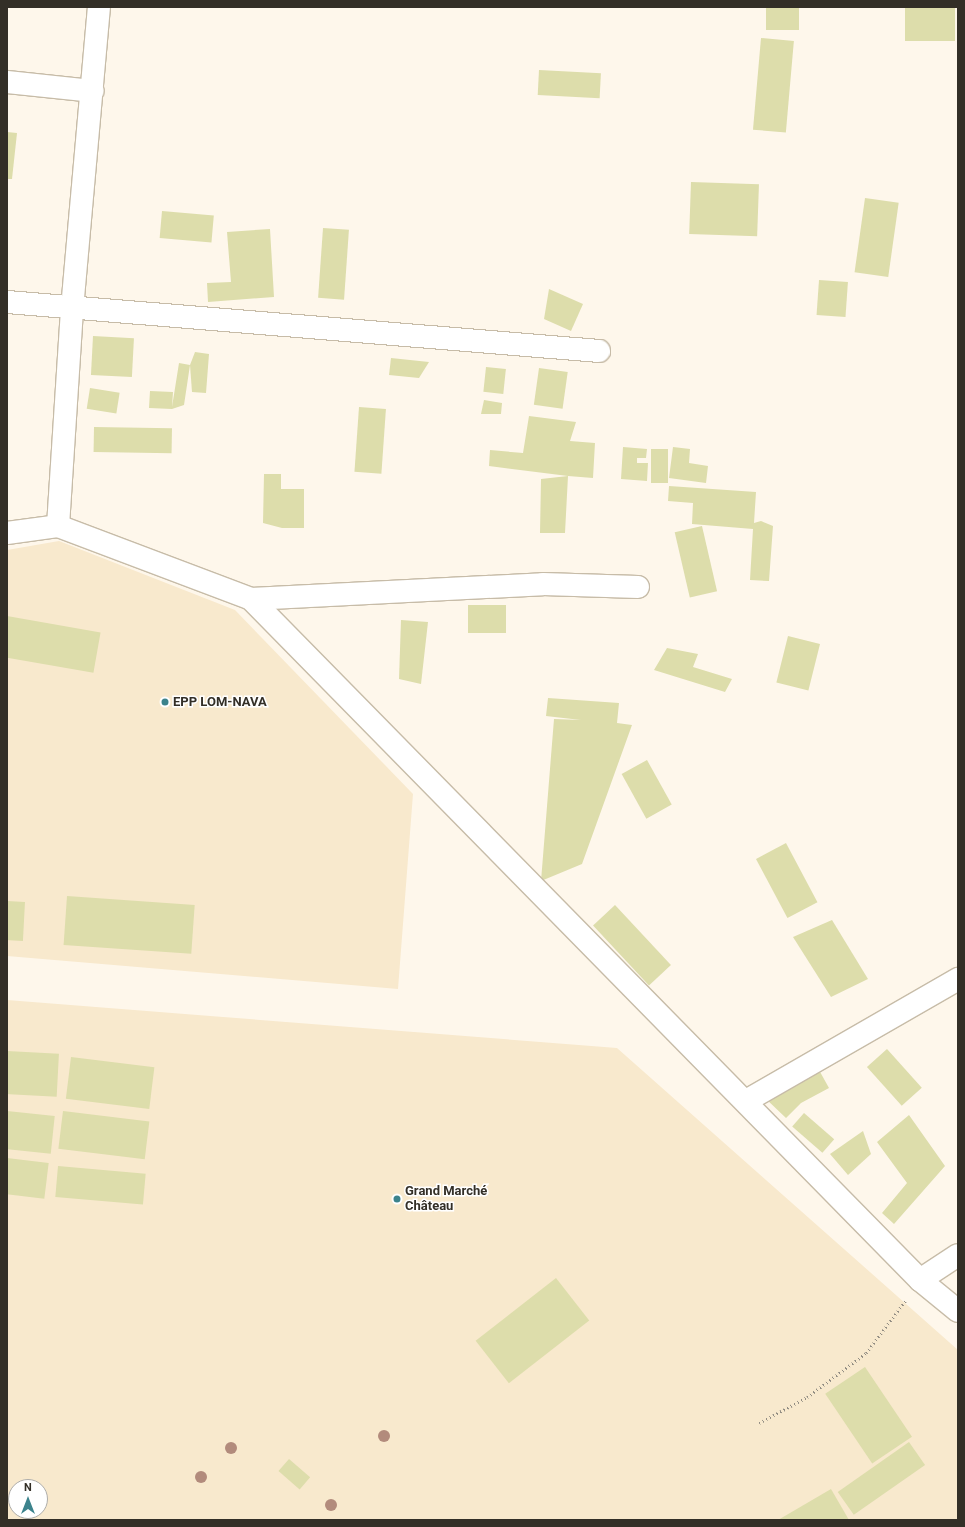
<!DOCTYPE html>
<html>
<head>
<meta charset="utf-8">
<style>
  body { margin:0 }
  #map { position:relative; width:965px; height:1527px; overflow:hidden; background:#fef7eb; font-family:Roboto,sans-serif }
  div>[style] { position:absolute }
  .built>* { inset:0; background:#f8e9cd }
  .building>* { inset:0; background:#ddddab; transform-origin:0 0 }
  .path>* { height:2.5px; margin-top:-1.25px; transform-origin:0; background:repeating-linear-gradient(90deg,#928d83 0 1px,transparent 0 4px) }
  .roads { filter:drop-shadow(1px 0 #c7bca8) drop-shadow(-1px 0 #c7bca8) drop-shadow(0 1px #c7bca8) drop-shadow(0 -1px #c7bca8) }
  .street>* { height:22px; margin:-11px; padding:0 11px; transform-origin:11px; border-radius:11px; background:#fff }
  .trees>* { width:12px; height:12px; margin:-6px; border-radius:50%; background:#b28b7c }
  .dots>* { width:11px; height:11px; translate:-50% -50%; box-sizing:border-box; border:2px solid #fff; border-radius:50% }
  span { translate:-50% -50%; white-space:nowrap; text-align:center; line-height:1.15; -webkit-text-stroke:3px #fff; paint-order:stroke }
  .poi-label { font-size:13px; color:#332f27; font-weight:700 }
  .left { translate:0 -50%; text-align:left }
  .frame { position:absolute; inset:0; border:8px solid #332f27; pointer-events:none }
  .north { position:absolute; left:8px; top:1479px; width:40px; height:40px; box-sizing:border-box; background:#fff; border:1px solid #adaca9; border-radius:50%; rotate:0deg; font-size:11px; font-weight:700; line-height:16px; text-align:center; color:#332f27 }
  .north::after { content:''; display:block; margin:auto; width:14px; height:18px; background:#3c838c; clip-path:polygon(50% 0,100% 100%,50% 72%,0 100%) }
</style>
</head>
<body>
<div id="map">
  <div class="built">
    <div style="clip-path:polygon(59px 541px,235px 610px,413px 794px,398px 989px,7px 956px,7px 550px)"></div>
    <div style="clip-path:polygon(evenodd,7px 1000px,617px 1048px,958px 1350px,958px 1520px,7px 1520px,7px 1000px,16px 1487px,40px 1487px,40px 1511px,16px 1511px,16px 1487px)"></div>
  </div>
  <div class="building">
    <div style="left:766px;top:7px;width:33px;height:23px"></div>
    <div style="left:905px;top:7px;width:50px;height:34px"></div>
    <div style="left:761px;top:38px;width:33px;height:92px;rotate:5deg"></div>
    <div style="left:539px;top:70px;width:62px;height:25px;rotate:3deg"></div>
    <div style="clip-path:polygon(7px 132px,17px 133px,12px 179px,7px 179px)"></div>
    <div style="left:691px;top:182px;width:68px;height:52px;rotate:2deg"></div>
    <div style="left:865px;top:198px;width:34px;height:75px;rotate:8deg"></div>
    <div style="left:162px;top:211px;width:52px;height:27px;rotate:5deg"></div>
    <div style="left:323px;top:228px;width:26px;height:70px;rotate:4deg"></div>
    <div style="clip-path:polygon(270px 229px,274px 297px,208px 302px,207px 283px,231px 282px,227px 232px)"></div>
    <div style="left:819px;top:280px;width:29px;height:35px;rotate:4deg"></div>
    <div style="clip-path:polygon(549px 289px,583px 304px,571px 331px,544px 319px)"></div>
    <div style="left:93px;top:336px;width:41px;height:39px;rotate:3deg"></div>
    <div style="clip-path:polygon(195px 352px,209px 354px,206px 393px,192px 392px,190px 365px)"></div>
    <div style="clip-path:polygon(391px 358px,429px 362px,419px 378px,389px 375px)"></div>
    <div style="clip-path:polygon(179px 363px,190px 365px,184px 405px,172px 409px,149px 408px,150px 391px,173px 392px,172px 407px)"></div>
    <div style="left:486px;top:367px;width:20px;height:25px;rotate:6deg"></div>
    <div style="left:539px;top:368px;width:29px;height:37px;rotate:8deg"></div>
    <div style="left:90px;top:388px;width:30px;height:21px;rotate:9deg"></div>
    <div style="clip-path:polygon(484px 400px,502px 403px,501px 414px,481px 414px)"></div>
    <div style="left:359px;top:407px;width:27px;height:65px;rotate:4deg"></div>
    <div style="clip-path:polygon(529px 416px,576px 422px,570px 441px,595px 443px,593px 478px,568px 476px,565px 533px,540px 533px,541px 479px,568px 476px,489px 466px,490px 450px,523px 453px)"></div>
    <div style="left:94px;top:427px;width:78px;height:25px;rotate:1deg"></div>
    <div style="clip-path:polygon(623px 447px,647px 449px,646px 458px,637px 458px,637px 463px,648px 463px,647px 481px,621px 479px)"></div>
    <div style="clip-path:polygon(673px 447px,690px 449px,689px 463px,708px 466px,706px 483px,669px 478px)"></div>
    <div style="left:651px;top:449px;width:17px;height:34px"></div>
    <div style="clip-path:polygon(264px 474px,281px 474px,281px 489px,304px 489px,304px 528px,282px 528px,263px 523px)"></div>
    <div style="clip-path:polygon(669px 486px,756px 492px,754px 523px,761px 521px,773px 526px,769px 581px,750px 580px,753px 529px,692px 524px,693px 503px,668px 501px)"></div>
    <div style="left:702px;top:526px;width:67px;height:28px;rotate:77deg"></div>
    <div style="left:468px;top:605px;width:38px;height:28px"></div>
    <div style="left:7px;top:616px;width:95px;height:41px;rotate:10deg"></div>
    <div style="clip-path:polygon(401px 620px,428px 622px,421px 684px,399px 679px)"></div>
    <div style="left:788px;top:636px;width:33px;height:48px;rotate:14deg"></div>
    <div style="clip-path:polygon(667px 648px,698px 654px,693px 667px,732px 679px,725px 692px,654px 670px)"></div>
    <div style="clip-path:polygon(548px 698px,619px 703px,617px 723px,632px 725px,582px 864px,541px 881px,554px 719px,581px 720px,546px 716px)"></div>
    <div style="left:647px;top:760px;width:51px;height:29px;rotate:61deg"></div>
    <div style="left:786px;top:843px;width:67px;height:34px;rotate:62deg"></div>
    <div style="left:67px;top:896px;width:128px;height:49px;rotate:4deg"></div>
    <div style="left:7px;top:901px;width:18px;height:39px;rotate:3deg"></div>
    <div style="left:615px;top:905px;width:82px;height:30px;rotate:47deg"></div>
    <div style="clip-path:polygon(832px 920px,868px 979px,831px 997px,793px 937px)"></div>
    <div style="left:887px;top:1049px;width:52px;height:27px;rotate:48deg"></div>
    <div style="left:7px;top:1051px;width:52px;height:43px;rotate:3deg"></div>
    <div style="left:71px;top:1057px;width:84px;height:42px;rotate:7deg"></div>
    <div style="clip-path:polygon(819px 1070px,829px 1088px,801px 1103px,786px 1118px,765px 1098px)"></div>
    <div style="left:7px;top:1111px;width:48px;height:38px;rotate:6deg"></div>
    <div style="left:63px;top:1111px;width:87px;height:38px;rotate:7deg"></div>
    <div style="left:804px;top:1113px;width:40px;height:18px;rotate:41deg"></div>
    <div style="clip-path:polygon(909px 1115px,945px 1166px,894px 1224px,882px 1213px,907px 1183px,877px 1142px)"></div>
    <div style="clip-path:polygon(863px 1131px,871px 1154px,848px 1175px,830px 1154px)"></div>
    <div style="left:7px;top:1158px;width:42px;height:36px;rotate:7deg"></div>
    <div style="left:58px;top:1166px;width:88px;height:31px;rotate:5deg"></div>
    <div style="left:556px;top:1278px;width:54px;height:102px;rotate:52deg"></div>
    <div style="left:865px;top:1367px;width:84px;height:48px;rotate:56deg"></div>
    <div style="left:909px;top:1442px;width:28px;height:87px;rotate:55deg"></div>
    <div style="left:289px;top:1459px;width:28px;height:16px;rotate:41deg"></div>
    <div style="clip-path:polygon(831px 1489px,849px 1520px,778px 1520px)"></div>
  </div>
  <div class="path">
    <div style="left:759px;top:1423px;width:55px;rotate:-28.4deg"></div>
    <div style="left:807px;top:1397px;width:74px;rotate:-36.7deg"></div>
    <div style="left:866px;top:1353px;width:66px;rotate:-53deg"></div>
  </div>
  <div class="roads">
    <div class="street">
      <div style="left:7px;top:82px;width:86px;rotate:6deg"></div>
      <div style="left:7px;top:302px;width:594px;rotate:4.73deg"></div>
      <div style="left:58px;top:526px;width:217px;rotate:-86.3deg"></div>
      <div style="left:72px;top:309px;width:303px;rotate:-84.9deg"></div>
      <div style="left:7px;top:533px;width:51px;rotate:-7.8deg"></div>
      <div style="left:58px;top:526px;width:206px;rotate:20.7deg"></div>
      <div style="left:251px;top:599px;width:955px;rotate:45.51deg"></div>
      <div style="left:920px;top:1280px;width:49px;rotate:39.2deg"></div>
      <div style="left:251px;top:599px;width:292px;rotate:-2.9deg"></div>
      <div style="left:543px;top:584px;width:95px;rotate:1.8deg"></div>
      <div style="left:746px;top:1101px;width:245px;rotate:-29.9deg"></div>
      <div style="left:920px;top:1280px;width:45px;rotate:-33.3deg"></div>
    </div>
  </div>
  <div class="trees">
    <div style="left:384px;top:1436px"></div>
    <div style="left:231px;top:1448px"></div>
    <div style="left:201px;top:1477px"></div>
    <div style="left:331px;top:1505px"></div>
  </div>
  <div class="dots">
    <div style="left:165px;top:702px;background:#3c838c"></div>
    <div style="left:397px;top:1199px;background:#3c838c"></div>
  </div>
  <div class="poi-label">
    <span class="left" style="left:173px;top:702px">EPP LOM-NAVA</span>
    <span class="left" style="left:405px;top:1199px">Grand Marché<br>Château</span>
  </div>
  <div class="frame"></div>
  <div class="north">N</div>
</div>
</body>
</html>
